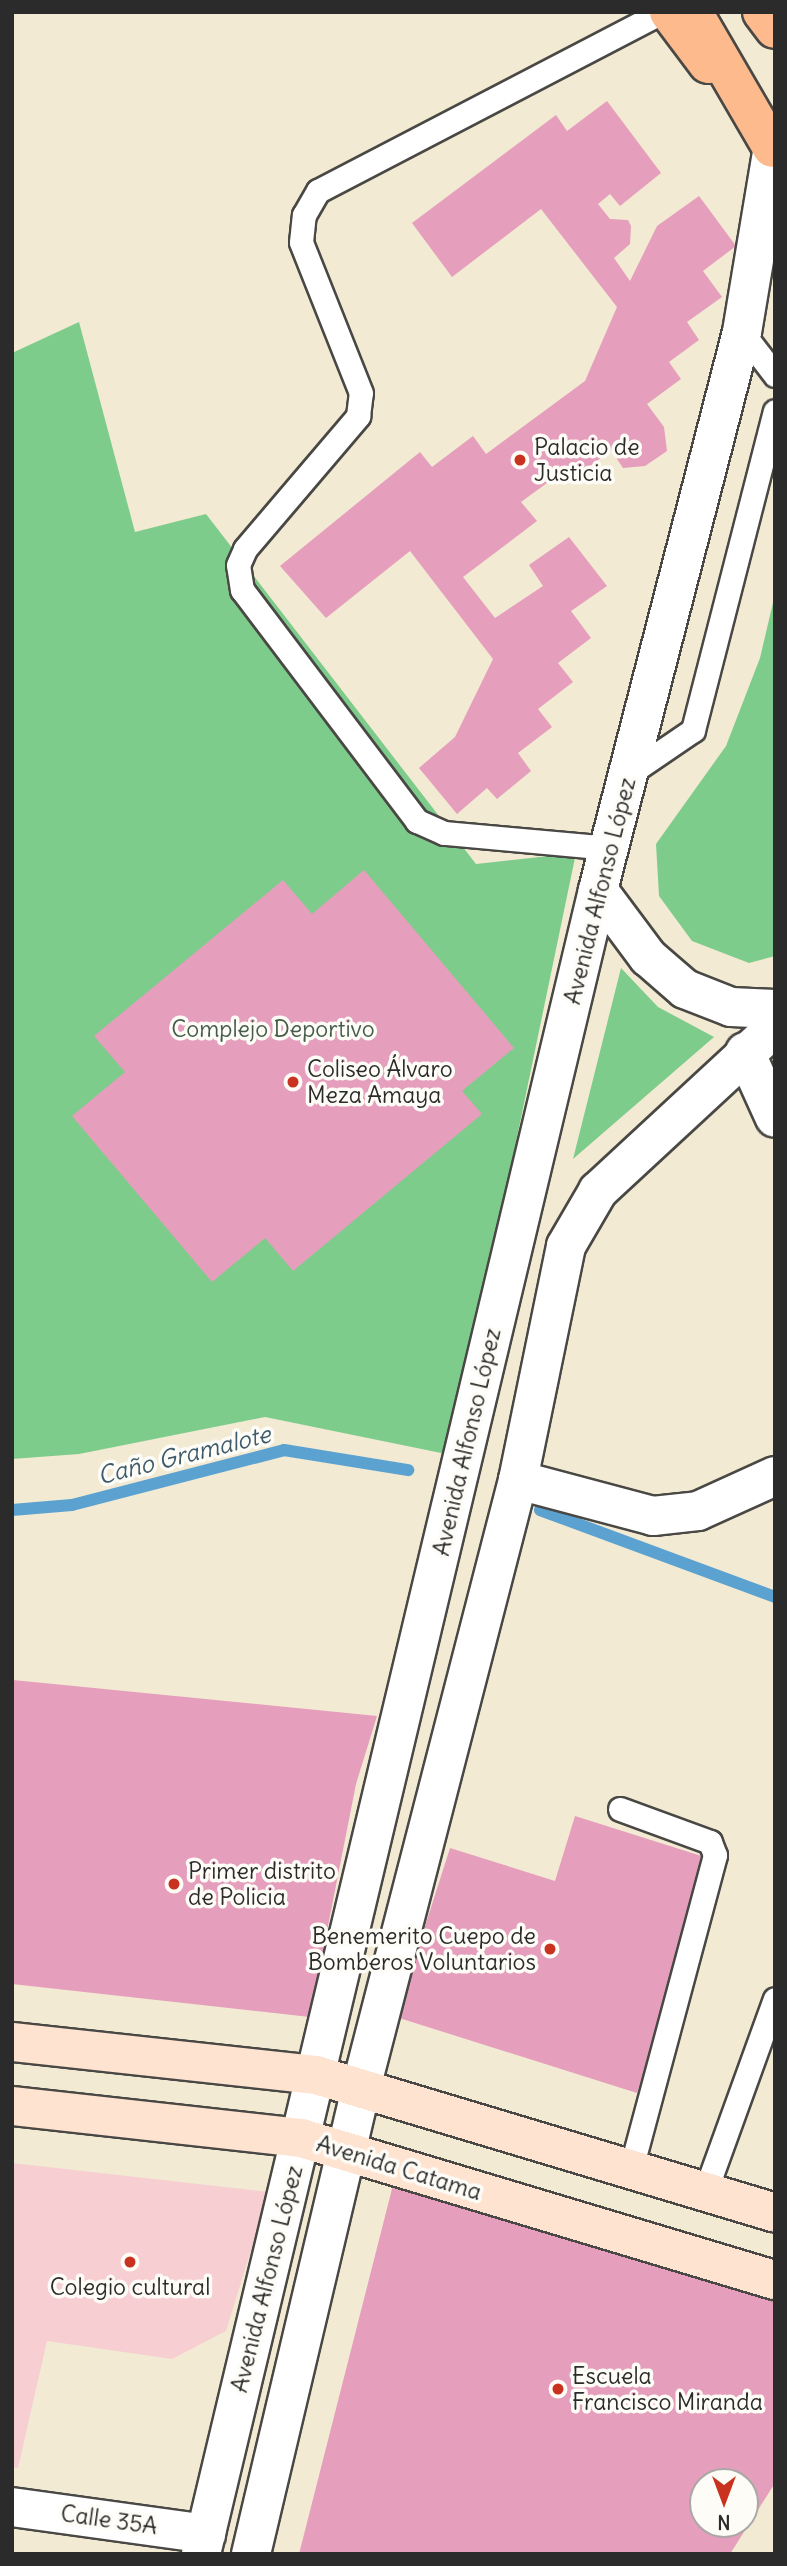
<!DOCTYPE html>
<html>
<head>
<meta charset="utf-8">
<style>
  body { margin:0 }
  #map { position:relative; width:787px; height:2566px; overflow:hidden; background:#f2ead3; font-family:Delius,sans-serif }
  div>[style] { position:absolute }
  .built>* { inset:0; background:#f7cfd3 }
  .green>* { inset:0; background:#7ecc8c }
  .stream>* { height:12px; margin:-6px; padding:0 6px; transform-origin:6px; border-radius:6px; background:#5ba2d1 }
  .building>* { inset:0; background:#e59ebc }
  .roads { filter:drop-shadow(2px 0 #494844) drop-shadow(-2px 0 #494844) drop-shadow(0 2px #494844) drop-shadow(0 -2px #494844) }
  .service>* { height:23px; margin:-11.5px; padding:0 11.5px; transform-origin:11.5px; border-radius:11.5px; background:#fff }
  .minor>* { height:38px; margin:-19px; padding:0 19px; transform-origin:19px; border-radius:19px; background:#fff }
  .tertiary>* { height:38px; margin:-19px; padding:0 19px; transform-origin:19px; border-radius:19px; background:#fff }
  .secondary>* { height:38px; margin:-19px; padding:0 19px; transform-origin:19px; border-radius:19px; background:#fee3d1 }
  .primary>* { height:38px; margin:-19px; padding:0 19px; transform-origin:19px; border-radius:19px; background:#fcba8d }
  .trunk>* { height:38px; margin:-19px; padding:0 19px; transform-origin:19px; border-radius:19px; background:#fcba8d }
  .dots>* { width:19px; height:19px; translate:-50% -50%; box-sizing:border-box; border:4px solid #fdfcf7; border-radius:50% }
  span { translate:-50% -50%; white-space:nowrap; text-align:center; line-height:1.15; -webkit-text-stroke:7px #fdfcf7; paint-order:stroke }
  .poi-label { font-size:23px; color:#2b2b2b }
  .left { translate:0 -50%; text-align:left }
  .right { translate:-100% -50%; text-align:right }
  .street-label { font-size:23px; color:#2b2b2b }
  .park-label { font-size:23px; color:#445b48 }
  .water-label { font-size:24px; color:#3e5b6d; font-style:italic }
  .frame { position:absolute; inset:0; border:14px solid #2b2b2b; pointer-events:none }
  .north { position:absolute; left:689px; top:2468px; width:70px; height:70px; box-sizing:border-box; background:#fdfcf7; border:2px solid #a9a8a5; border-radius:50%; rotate:180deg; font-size:19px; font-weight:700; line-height:28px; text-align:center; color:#2b2b2b }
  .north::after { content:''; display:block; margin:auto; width:24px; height:32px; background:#c8321e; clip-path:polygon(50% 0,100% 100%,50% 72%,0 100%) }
</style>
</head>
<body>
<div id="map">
  <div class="built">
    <div style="clip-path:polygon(12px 2163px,269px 2192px,226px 2331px,172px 2359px,47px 2341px,18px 2468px,12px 2467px)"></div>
  </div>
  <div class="green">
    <div style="clip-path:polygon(79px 322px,135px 532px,206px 514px,476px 864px,576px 853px,451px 1455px,265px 1417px,79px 1454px,12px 1459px,12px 353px)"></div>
    <div style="clip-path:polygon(775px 594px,775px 956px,749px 963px,692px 941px,659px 896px,656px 844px,726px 746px,760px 658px)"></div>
    <div style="clip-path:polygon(621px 968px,658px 1007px,714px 1037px,573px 1159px)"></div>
  </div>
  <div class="stream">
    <div style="left:12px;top:1510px;width:60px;rotate:-4.8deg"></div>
    <div style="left:72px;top:1505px;width:219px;rotate:-14.5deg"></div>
    <div style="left:284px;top:1450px;width:126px;rotate:9.2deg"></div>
    <div style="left:540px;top:1510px;width:251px;rotate:20.3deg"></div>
  </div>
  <div class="building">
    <div style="clip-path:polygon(607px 101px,661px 173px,620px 206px,610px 194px,598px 204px,610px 219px,628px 220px,631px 226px,630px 244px,614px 258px,630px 281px,657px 226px,699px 196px,736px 246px,703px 271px,722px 297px,687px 322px,699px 340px,669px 362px,681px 379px,647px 404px,664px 427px,667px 451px,645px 466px,623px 468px,611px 450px,567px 484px,562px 472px,521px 502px,537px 521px,463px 577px,495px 618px,543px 586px,529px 565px,569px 537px,607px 586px,571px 611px,591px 638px,558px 663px,573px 682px,538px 709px,552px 727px,518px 753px,531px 771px,497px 799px,487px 788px,457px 814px,419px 768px,455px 737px,493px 659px,410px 551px,326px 618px,280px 566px,420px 452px,432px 467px,473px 436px,486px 454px,585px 381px,617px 307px,541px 209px,452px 277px,412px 223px,556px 115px,567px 131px)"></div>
    <div style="clip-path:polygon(364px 870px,514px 1048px,462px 1091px,482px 1114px,293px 1271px,265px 1238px,212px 1282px,72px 1116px,125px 1072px,94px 1036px,283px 880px,312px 914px)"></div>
    <div style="clip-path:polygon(13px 1680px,377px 1716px,356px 1784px,310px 2017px,12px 1984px)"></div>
    <div style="clip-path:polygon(575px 1816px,711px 1859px,637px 2093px,396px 2017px,450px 1848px,555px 1881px)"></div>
    <div style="clip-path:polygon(evenodd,393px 2185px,775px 2297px,775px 2483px,730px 2554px,299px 2554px,393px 2185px,703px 2482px,745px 2482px,745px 2524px,703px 2524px,703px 2482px)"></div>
  </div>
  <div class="roads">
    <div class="service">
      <div style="left:742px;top:332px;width:54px;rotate:52.5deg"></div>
      <div style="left:630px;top:773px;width:76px;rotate:-34.3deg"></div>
      <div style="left:693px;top:730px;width:329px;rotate:-75.6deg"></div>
      <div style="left:610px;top:848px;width:167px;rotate:-174.8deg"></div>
      <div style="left:444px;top:833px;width:30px;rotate:-156deg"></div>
      <div style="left:417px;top:821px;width:290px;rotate:-127.1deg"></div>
      <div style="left:242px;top:590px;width:25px;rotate:-99deg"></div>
      <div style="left:238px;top:565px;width:17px;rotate:-66deg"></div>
      <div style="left:245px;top:549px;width:175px;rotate:-49.6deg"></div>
      <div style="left:358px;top:416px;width:23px;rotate:-83deg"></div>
      <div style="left:361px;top:393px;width:162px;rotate:-111.7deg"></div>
      <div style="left:301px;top:242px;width:27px;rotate:-84deg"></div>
      <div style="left:304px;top:215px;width:28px;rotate:-60deg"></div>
      <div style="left:318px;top:191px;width:388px;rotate:-27.5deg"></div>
      <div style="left:620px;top:1809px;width:96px;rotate:20.1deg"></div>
      <div style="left:710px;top:1842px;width:14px;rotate:69deg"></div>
      <div style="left:715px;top:1855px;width:325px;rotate:105deg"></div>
      <div style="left:705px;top:2192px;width:205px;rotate:-70.1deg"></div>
    </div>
    <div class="minor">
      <div style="left:745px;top:1052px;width:72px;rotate:65.6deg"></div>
      <div style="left:518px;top:1480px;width:140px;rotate:14.9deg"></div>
      <div style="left:653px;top:1516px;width:45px;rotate:-6.3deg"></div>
      <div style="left:698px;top:1511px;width:85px;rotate:-24.4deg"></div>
      <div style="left:12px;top:2507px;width:196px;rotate:7.9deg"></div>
    </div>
    <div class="tertiary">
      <div style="left:598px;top:890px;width:84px;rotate:53.3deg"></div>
      <div style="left:648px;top:957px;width:49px;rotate:40.9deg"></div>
      <div style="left:685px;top:989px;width:49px;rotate:21.4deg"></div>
      <div style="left:731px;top:1007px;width:44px;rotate:2.6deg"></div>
      <div style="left:201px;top:2554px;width:1711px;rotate:-76.58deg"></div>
      <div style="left:598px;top:890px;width:576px;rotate:-75.53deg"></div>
      <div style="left:742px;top:332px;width:201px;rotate:-80.5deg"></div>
      <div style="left:251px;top:2554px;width:479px;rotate:-76.7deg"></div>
      <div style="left:361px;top:2088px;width:628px;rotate:-75.52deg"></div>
      <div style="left:518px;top:1480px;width:239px;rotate:-78.4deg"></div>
      <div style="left:566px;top:1246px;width:64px;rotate:-59.8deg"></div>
      <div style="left:598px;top:1191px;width:241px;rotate:-42.8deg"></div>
    </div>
    <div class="secondary">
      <div style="left:12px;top:2042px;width:306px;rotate:6.2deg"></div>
      <div style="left:316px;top:2075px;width:479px;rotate:16.7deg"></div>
      <div style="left:12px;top:2106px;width:291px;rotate:6.3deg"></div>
      <div style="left:301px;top:2138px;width:495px;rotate:16.7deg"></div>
    </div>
    <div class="primary">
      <div style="left:669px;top:12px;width:65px;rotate:53.1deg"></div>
      <div style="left:762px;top:12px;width:21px;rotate:53deg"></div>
    </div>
    <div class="trunk">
      <div style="left:693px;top:12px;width:157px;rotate:59.8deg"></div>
    </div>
  </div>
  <div class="dots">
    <div style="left:520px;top:460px;background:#c8321e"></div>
    <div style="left:293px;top:1082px;background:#c8321e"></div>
    <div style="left:174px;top:1884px;background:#c8321e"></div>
    <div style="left:550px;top:1949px;background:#c8321e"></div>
    <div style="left:130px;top:2262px;background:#c8321e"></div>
    <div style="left:558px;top:2389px;background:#c8321e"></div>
  </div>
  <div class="poi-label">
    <span class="left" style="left:534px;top:460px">Palacio de<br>Justicia</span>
    <span class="left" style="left:307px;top:1082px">Coliseo Álvaro<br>Meza Amaya</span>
    <span class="left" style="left:188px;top:1884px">Primer distrito<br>de Policia</span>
    <span class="right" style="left:536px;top:1949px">Benemerito Cuepo de<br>Bomberos Voluntarios</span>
    <span style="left:130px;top:2287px">Colegio cultural</span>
    <span class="left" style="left:572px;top:2389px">Escuela<br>Francisco Miranda</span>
  </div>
  <div class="street-label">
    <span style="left:600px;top:891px;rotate:-76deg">Avenida Alfonso López</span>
    <span style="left:467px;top:1442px;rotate:-77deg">Avenida Alfonso López</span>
    <span style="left:399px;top:2168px;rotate:17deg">Avenida Catama</span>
    <span style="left:267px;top:2279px;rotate:-76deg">Avenida Alfonso López</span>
    <span style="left:109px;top:2520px;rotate:8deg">Calle 35A</span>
  </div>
  <div class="park-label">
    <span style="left:273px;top:1029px">Complejo Deportivo</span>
  </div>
  <div class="water-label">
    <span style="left:184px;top:1455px;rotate:-14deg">Caño Gramalote</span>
  </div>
  <div class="frame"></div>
  <div class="north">N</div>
</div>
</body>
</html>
